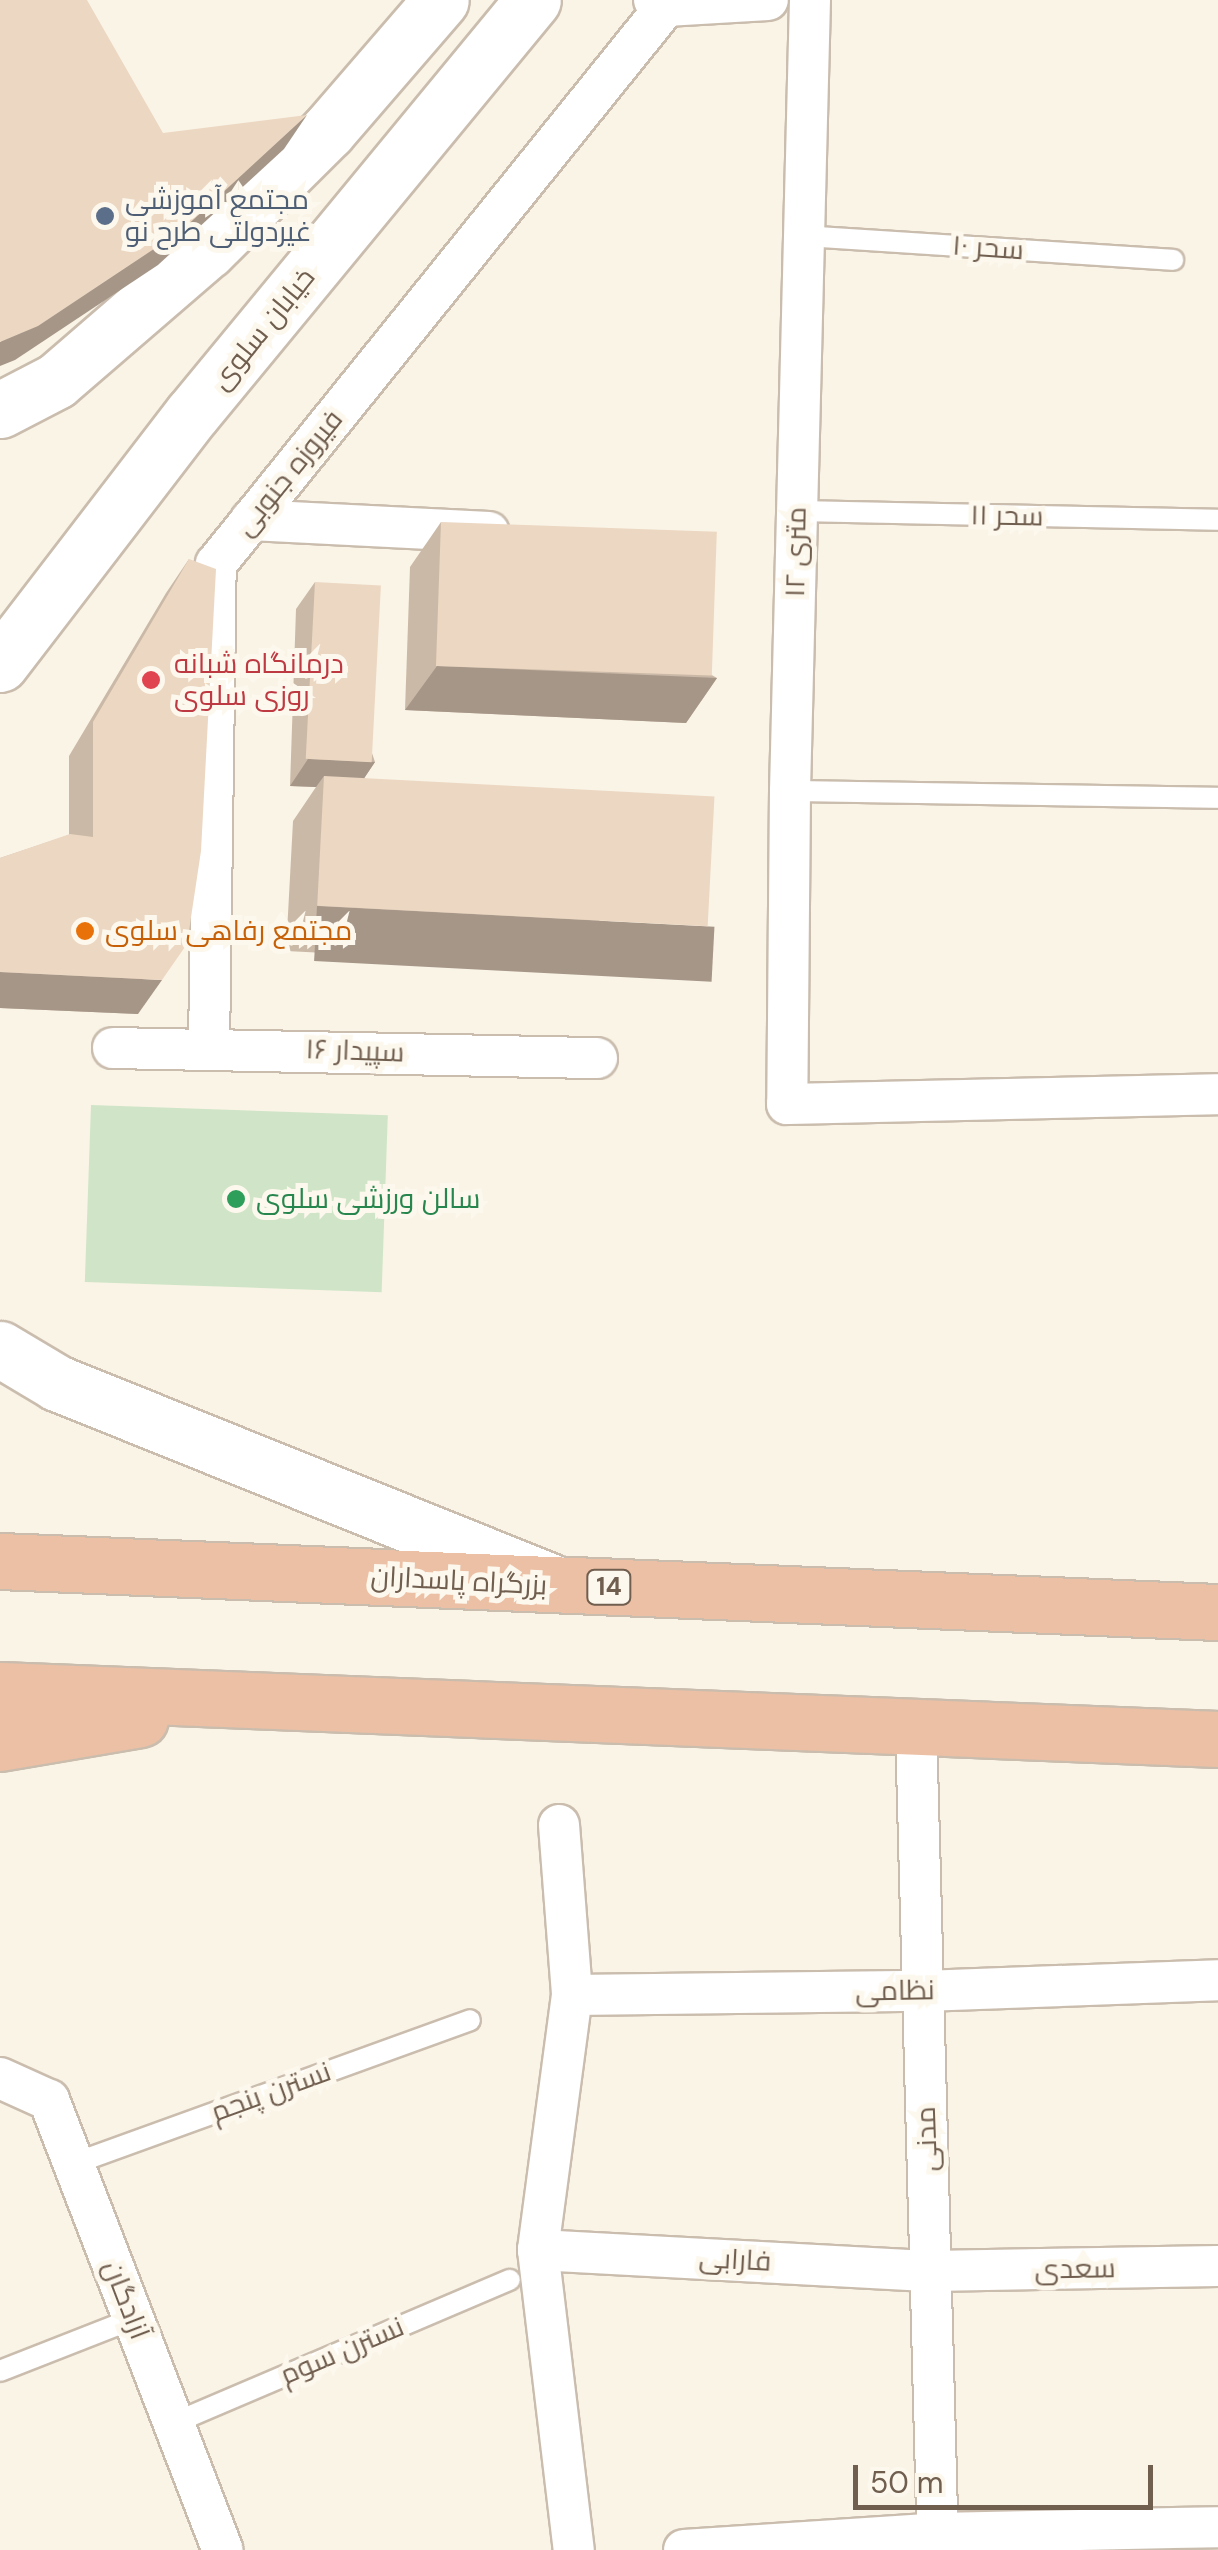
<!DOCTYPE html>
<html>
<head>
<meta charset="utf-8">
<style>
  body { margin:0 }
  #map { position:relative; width:1218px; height:2550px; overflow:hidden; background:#faf4e7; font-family:"DM Sans",Cairo,sans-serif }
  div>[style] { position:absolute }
  .green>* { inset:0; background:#d0e5c7; transform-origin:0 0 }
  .roads { filter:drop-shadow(2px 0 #cabdae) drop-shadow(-2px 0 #cabdae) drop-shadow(0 2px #cabdae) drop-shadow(0 -2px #cabdae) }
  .lane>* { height:20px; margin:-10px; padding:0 10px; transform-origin:10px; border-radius:10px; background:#fff }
  .street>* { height:40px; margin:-20px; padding:0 20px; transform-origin:20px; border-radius:20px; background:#fff }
  .secondary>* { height:55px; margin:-27.5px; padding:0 27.5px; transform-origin:27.5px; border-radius:27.5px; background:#fff }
  .highway>* { height:55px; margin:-27.5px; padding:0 27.5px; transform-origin:27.5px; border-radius:27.5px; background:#ecc0a5 }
  .wall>* { inset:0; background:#cbb9a7 }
  .shaded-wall>* { inset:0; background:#a59688; transform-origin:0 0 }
  .building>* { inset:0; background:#ecd7c2; transform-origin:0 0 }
  .dots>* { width:28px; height:28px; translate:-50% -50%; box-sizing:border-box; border:5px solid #fdf8ed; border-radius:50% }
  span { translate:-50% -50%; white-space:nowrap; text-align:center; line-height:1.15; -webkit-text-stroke:10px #fdf8ed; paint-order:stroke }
  .shield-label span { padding:2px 8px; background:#fdf8ed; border:2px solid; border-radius:8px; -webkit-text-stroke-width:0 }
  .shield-label { font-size:25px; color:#705e4f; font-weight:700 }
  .service-label { font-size:28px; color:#4e5e75 }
  .left { translate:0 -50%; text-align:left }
  .street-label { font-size:28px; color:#705e4f }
  .health-label { font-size:28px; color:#be3a42 }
  .food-label { font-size:28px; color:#c56008 }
  .leisure-label { font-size:28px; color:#27864d }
  .scale { position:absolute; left:853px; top:2465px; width:300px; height:45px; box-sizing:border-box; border:5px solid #705e4f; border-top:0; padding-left:12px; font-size:30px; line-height:35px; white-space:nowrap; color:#705e4f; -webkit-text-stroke:8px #fdf8ed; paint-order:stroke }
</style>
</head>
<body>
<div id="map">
  <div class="green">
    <div style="left:91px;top:1105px;width:297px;height:177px;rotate:2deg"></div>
  </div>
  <div class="roads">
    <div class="lane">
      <div style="left:804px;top:236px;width:370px;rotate:3.7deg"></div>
      <div style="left:797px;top:511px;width:421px;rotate:1.2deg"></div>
      <div style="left:790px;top:791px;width:428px;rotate:0.9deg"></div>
      <div style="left:73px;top:2164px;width:422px;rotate:-19.9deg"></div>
      <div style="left:0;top:2371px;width:143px;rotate:-21.4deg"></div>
      <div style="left:174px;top:2423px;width:365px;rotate:-23.1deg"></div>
    </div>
    <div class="street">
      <div style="left:654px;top:0;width:13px;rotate:27deg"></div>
      <div style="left:666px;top:6px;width:102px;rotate:-3.4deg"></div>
      <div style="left:810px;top:0;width:791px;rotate:91.45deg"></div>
      <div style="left:790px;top:791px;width:313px;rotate:90.5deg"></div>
      <div style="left:787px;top:1104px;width:431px;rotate:-1.3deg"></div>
      <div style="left:251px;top:520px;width:238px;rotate:2.9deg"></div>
      <div style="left:209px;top:1047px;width:483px;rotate:-89.2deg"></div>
      <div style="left:216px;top:564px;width:717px;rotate:-51.12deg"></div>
      <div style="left:113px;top:1048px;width:484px;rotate:1.2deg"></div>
      <div style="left:916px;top:1728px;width:822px;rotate:88.47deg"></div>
      <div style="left:559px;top:1825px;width:170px;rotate:85.6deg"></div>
      <div style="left:572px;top:1995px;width:257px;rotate:97.6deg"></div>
      <div style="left:538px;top:2250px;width:302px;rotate:83.2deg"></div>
      <div style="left:572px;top:1995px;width:351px;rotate:-0.7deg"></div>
      <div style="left:923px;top:1991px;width:295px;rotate:-2.1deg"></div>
      <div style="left:0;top:2078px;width:54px;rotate:24.2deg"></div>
      <div style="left:49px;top:2100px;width:482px;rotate:68.9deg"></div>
      <div style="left:538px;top:2250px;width:394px;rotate:3.1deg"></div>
      <div style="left:931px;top:2271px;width:287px;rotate:-1deg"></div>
      <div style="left:684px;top:2550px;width:255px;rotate:-3.8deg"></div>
      <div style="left:938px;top:2533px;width:280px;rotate:-1.2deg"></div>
    </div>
    <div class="secondary">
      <div style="left:0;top:410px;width:63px;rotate:-27.4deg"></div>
      <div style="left:56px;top:381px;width:201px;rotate:-40.8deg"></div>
      <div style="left:208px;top:250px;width:168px;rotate:-44.8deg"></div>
      <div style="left:327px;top:132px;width:174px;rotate:-49.2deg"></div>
      <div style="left:0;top:664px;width:315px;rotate:-52.5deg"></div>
      <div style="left:192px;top:414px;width:536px;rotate:-50.52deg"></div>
      <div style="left:0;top:1349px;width:66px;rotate:30.8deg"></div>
      <div style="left:57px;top:1383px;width:530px;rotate:21.92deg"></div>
    </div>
    <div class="highway">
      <div style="left:0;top:1561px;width:1219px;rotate:2.4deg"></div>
      <div style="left:0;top:1690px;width:1219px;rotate:2.3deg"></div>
      <div style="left:0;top:1743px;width:142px;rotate:-9.7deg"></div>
    </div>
  </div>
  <div class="wall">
    <div style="clip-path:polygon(441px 522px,717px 678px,686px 723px,405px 710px,410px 567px)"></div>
    <div style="clip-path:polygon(189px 559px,138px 1014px,0 1008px,0 858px,69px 835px,69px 756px,166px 593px)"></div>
    <div style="clip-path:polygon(315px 582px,375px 762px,364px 778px,683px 971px,286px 951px,293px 821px,316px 787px,290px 786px,296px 609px)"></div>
  </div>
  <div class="shaded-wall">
    <div style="clip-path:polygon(307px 115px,284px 149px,158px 265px,15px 360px,0 366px,0 342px)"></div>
    <div style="clip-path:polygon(437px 666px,717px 678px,686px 723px,405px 710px)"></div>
    <div style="clip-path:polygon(308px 759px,375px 762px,357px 789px,324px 776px,316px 787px,290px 786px)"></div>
    <div style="left:317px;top:906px;width:398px;height:55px;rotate:3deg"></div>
    <div style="clip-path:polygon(0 972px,162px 980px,138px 1014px,0 1008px)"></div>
  </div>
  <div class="building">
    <div style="clip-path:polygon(0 0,87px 0,163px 133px,307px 115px,181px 231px,38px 326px,0 342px)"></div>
    <div style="left:441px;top:522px;width:276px;height:144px;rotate:2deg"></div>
    <div style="clip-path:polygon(189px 559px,216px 569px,201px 851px,187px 944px,162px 980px,0 972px,0 858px,70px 834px,93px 837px,93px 722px)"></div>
    <div style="left:315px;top:582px;width:66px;height:177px;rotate:3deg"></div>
    <div style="left:324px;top:776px;width:391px;height:130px;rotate:3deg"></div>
  </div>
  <div class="dots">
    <div style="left:105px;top:216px;background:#5c6f8a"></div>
    <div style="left:151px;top:680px;background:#e0444e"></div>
    <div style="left:85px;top:931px;background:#e8710a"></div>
    <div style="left:236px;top:1199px;background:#2e9e5b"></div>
  </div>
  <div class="shield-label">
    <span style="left:609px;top:1587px">14</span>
  </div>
  <div class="service-label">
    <span class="left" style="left:125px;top:216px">مجتمع آموزشی<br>غیردولتی طرح نو</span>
  </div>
  <div class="street-label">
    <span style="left:988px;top:248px;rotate:4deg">سحر ۱۰</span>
    <span style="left:263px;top:329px;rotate:-51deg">خیابان سلوی</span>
    <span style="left:289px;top:473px;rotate:-51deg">فیروزه جنوبی</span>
    <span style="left:1007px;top:516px;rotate:1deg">سحر ۱۱</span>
    <span style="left:796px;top:552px;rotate:-89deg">۱۲ متری</span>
    <span style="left:355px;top:1051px;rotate:2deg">سپیدار ۱۶</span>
    <span style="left:459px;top:1581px;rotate:3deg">بزرگراه پاسداران</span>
    <span style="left:895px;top:1991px;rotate:-1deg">نظامی</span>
    <span style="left:271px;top:2092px;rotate:-20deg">نسترن پنجم</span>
    <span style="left:927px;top:2139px;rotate:-92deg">مدنی</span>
    <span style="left:735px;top:2260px;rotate:3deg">فارابی</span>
    <span style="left:1075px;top:2269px;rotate:-1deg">سعدی</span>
    <span style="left:126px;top:2300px;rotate:69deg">آزادگان</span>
    <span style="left:342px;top:2351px;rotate:-23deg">نسترن سوم</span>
  </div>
  <div class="health-label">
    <span class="left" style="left:174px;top:680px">درمانگاه شبانه<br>روزی سلوی</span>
  </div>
  <div class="food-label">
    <span class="left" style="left:105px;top:931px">مجتمع رفاهی سلوی</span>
  </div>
  <div class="leisure-label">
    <span class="left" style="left:256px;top:1199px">سالن ورزشی سلوی</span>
  </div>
  <div class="scale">50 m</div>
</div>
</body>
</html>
